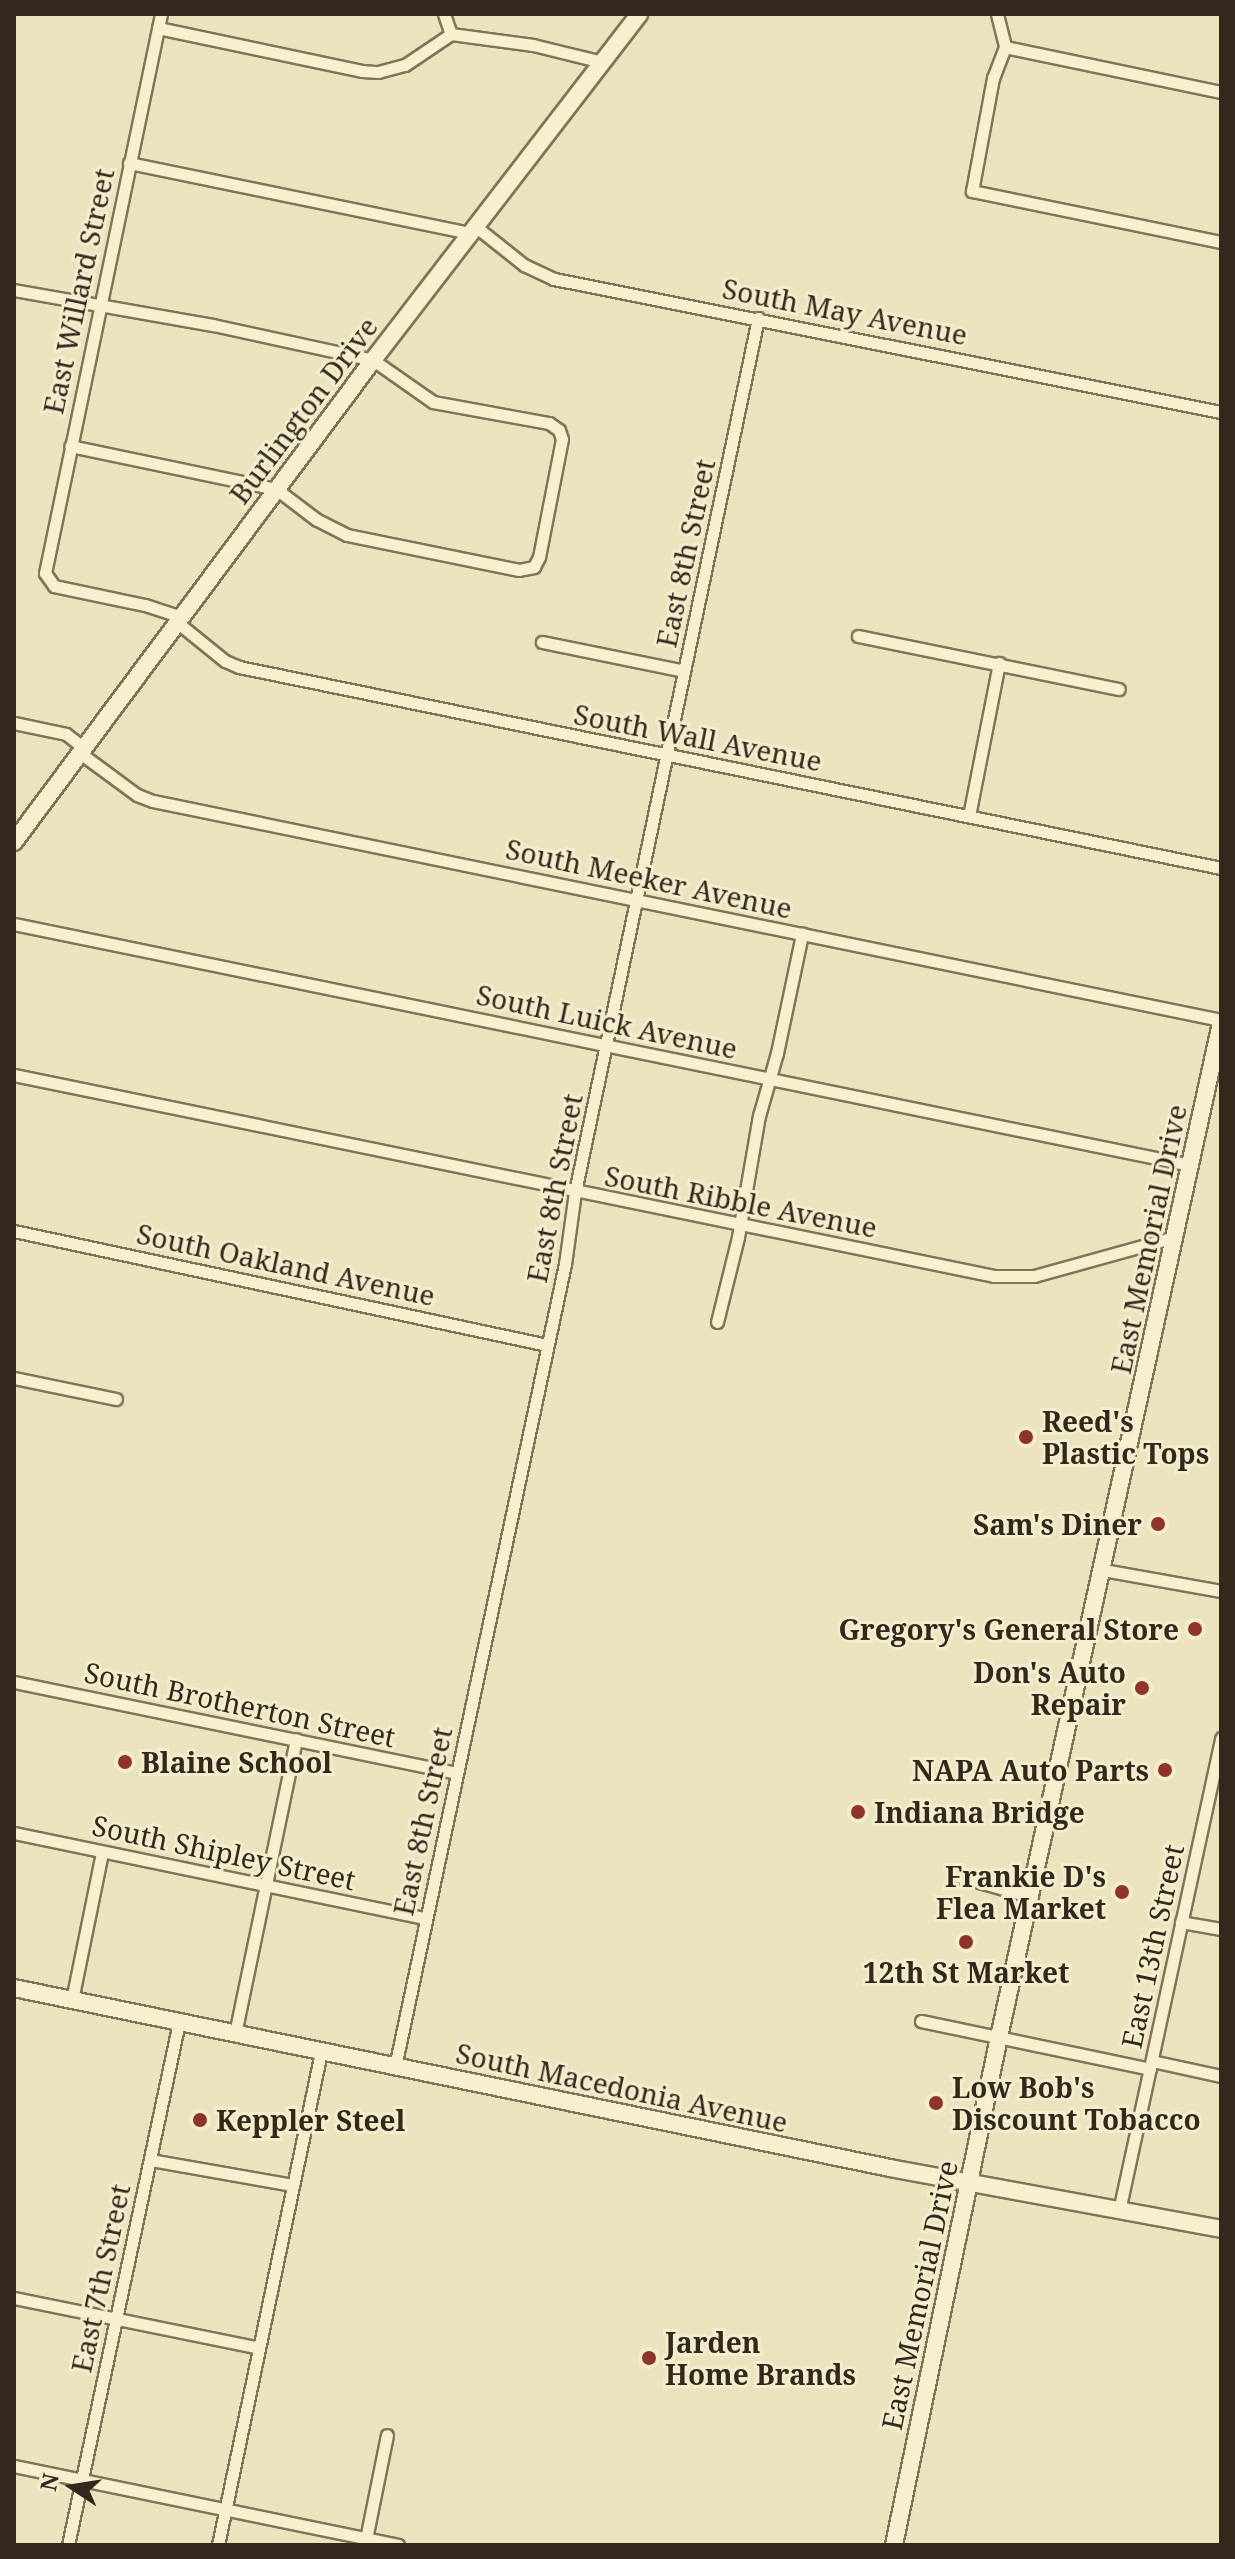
<!DOCTYPE html>
<html>
<head>
<meta charset="utf-8">
<style>
  body { margin:0 }
  #map { position:relative; width:1235px; height:2559px; overflow:hidden; background:#ebe2be; font-family:"Noto Serif",serif }
  div>[style] { position:absolute }
  .roads { filter:drop-shadow(2px 0 #827358) drop-shadow(-2px 0 #827358) drop-shadow(0 2px #827358) drop-shadow(0 -2px #827358) }
  .street>* { height:11px; margin:-5.5px; padding:0 5.5px; transform-origin:5.5px; border-radius:5.5px; background:#f7efd0 }
  .secondary>* { height:16px; margin:-8px; padding:0 8px; transform-origin:8px; border-radius:8px; background:#f7efd0 }
  .dots>* { width:22px; height:22px; translate:-50% -50%; box-sizing:border-box; border:4px solid #f3eccd; border-radius:50% }
  span { translate:-50% -50%; white-space:nowrap; text-align:center; line-height:1.15; -webkit-text-stroke:6px #f3eccd; paint-order:stroke }
  .street-label { font-size:28px; color:#32291c }
  .poi-label { font-size:28px; color:#32291c; font-weight:700 }
  .left { translate:0 -50%; text-align:left }
  .right { translate:-100% -50%; text-align:right }
  .frame { position:absolute; inset:0; border:16px solid #32291c; pointer-events:none }
  .north { position:absolute; left:32px; top:2447px; width:80px; height:80px; -webkit-text-stroke:6px #f3eccd; paint-order:stroke; rotate:282deg; font-size:22px; font-weight:700; line-height:32px; text-align:center; color:#32291c }
  .north::after { content:''; display:block; margin:auto; width:28px; height:36px; background:#32291c; clip-path:polygon(50% 0,100% 100%,50% 72%,0 100%) }
</style>
</head>
<body>
<div id="map">
  <div class="roads">
    <div class="street">
      <div style="left:161px;top:14px;width:571px;rotate:101.72deg"></div>
      <div style="left:45px;top:573px;width:16px;rotate:55deg"></div>
      <div style="left:54px;top:586px;width:93px;rotate:11.8deg"></div>
      <div style="left:145px;top:605px;width:40px;rotate:18deg"></div>
      <div style="left:444px;top:14px;width:21px;rotate:71deg"></div>
      <div style="left:997px;top:14px;width:34px;rotate:76deg"></div>
      <div style="left:1005px;top:47px;width:221px;rotate:11.8deg"></div>
      <div style="left:158px;top:28px;width:208px;rotate:11.9deg"></div>
      <div style="left:362px;top:71px;width:16px;rotate:4deg"></div>
      <div style="left:378px;top:72px;width:28px;rotate:-15deg"></div>
      <div style="left:405px;top:65px;width:55px;rotate:-34deg"></div>
      <div style="left:451px;top:34px;width:83px;rotate:7.6deg"></div>
      <div style="left:533px;top:45px;width:71px;rotate:13.8deg"></div>
      <div style="left:1005px;top:47px;width:33px;rotate:111deg"></div>
      <div style="left:993px;top:78px;width:115px;rotate:100.5deg"></div>
      <div style="left:972px;top:191px;width:254px;rotate:11.6deg"></div>
      <div style="left:129px;top:163px;width:348px;rotate:11.6deg"></div>
      <div style="left:475px;top:226px;width:63px;rotate:38.5deg"></div>
      <div style="left:524px;top:265px;width:33px;rotate:25deg"></div>
      <div style="left:554px;top:279px;width:680px;rotate:11.28deg"></div>
      <div style="left:14px;top:290px;width:202px;rotate:10deg"></div>
      <div style="left:213px;top:325px;width:164px;rotate:12.3deg"></div>
      <div style="left:373px;top:360px;width:73px;rotate:35deg"></div>
      <div style="left:433px;top:402px;width:118px;rotate:10.3deg"></div>
      <div style="left:549px;top:423px;width:12px;rotate:35deg"></div>
      <div style="left:559px;top:430px;width:9px;rotate:72deg"></div>
      <div style="left:562px;top:439px;width:120px;rotate:101deg"></div>
      <div style="left:539px;top:557px;width:11px;rotate:117deg"></div>
      <div style="left:534px;top:567px;width:15px;rotate:169deg"></div>
      <div style="left:519px;top:570px;width:176px;rotate:-168.5deg"></div>
      <div style="left:347px;top:535px;width:34px;rotate:-153deg"></div>
      <div style="left:317px;top:520px;width:51px;rotate:-142.9deg"></div>
      <div style="left:276px;top:489px;width:210px;rotate:-168.2deg"></div>
      <div style="left:178px;top:623px;width:60px;rotate:39deg"></div>
      <div style="left:225px;top:661px;width:15px;rotate:23deg"></div>
      <div style="left:239px;top:667px;width:1002px;rotate:11.57deg"></div>
      <div style="left:858px;top:636px;width:266px;rotate:11.5deg"></div>
      <div style="left:542px;top:642px;width:145px;rotate:11.5deg"></div>
      <div style="left:14px;top:723px;width:53px;rotate:11.9deg"></div>
      <div style="left:66px;top:734px;width:23px;rotate:38deg"></div>
      <div style="left:80px;top:753px;width:71px;rotate:36.4deg"></div>
      <div style="left:137px;top:795px;width:17px;rotate:21deg"></div>
      <div style="left:153px;top:801px;width:1090px;rotate:11.59deg"></div>
      <div style="left:969px;top:816px;width:156px;rotate:-78.9deg"></div>
      <div style="left:14px;top:924px;width:1200px;rotate:11.58deg"></div>
      <div style="left:14px;top:1075px;width:1000px;rotate:11.59deg"></div>
      <div style="left:994px;top:1276px;width:40px"></div>
      <div style="left:1034px;top:1276px;width:146px;rotate:-15.5deg"></div>
      <div style="left:14px;top:1231px;width:545px;rotate:12.07deg"></div>
      <div style="left:717px;top:1322px;width:88px;rotate:-76.1deg"></div>
      <div style="left:738px;top:1237px;width:123px;rotate:-80.2deg"></div>
      <div style="left:759px;top:1116px;width:66px;rotate:-74.1deg"></div>
      <div style="left:777px;top:1053px;width:122px;rotate:-78.1deg"></div>
      <div style="left:14px;top:1378px;width:104px;rotate:11.6deg"></div>
      <div style="left:1103px;top:1570px;width:120px;rotate:10.1deg"></div>
      <div style="left:14px;top:1682px;width:451px;rotate:11.6deg"></div>
      <div style="left:14px;top:1833px;width:420px;rotate:11.7deg"></div>
      <div style="left:954px;top:1875px;width:81px;rotate:15.8deg"></div>
      <div style="left:1181px;top:1922px;width:41px;rotate:9.9deg"></div>
      <div style="left:72px;top:2000px;width:151px;rotate:-78.5deg"></div>
      <div style="left:921px;top:2021px;width:234px;rotate:11.8deg"></div>
      <div style="left:235px;top:2034px;width:301px;rotate:-78.3deg"></div>
      <div style="left:1152px;top:2061px;width:71px;rotate:12.3deg"></div>
      <div style="left:395px;top:2067px;width:821px;rotate:-78.05deg"></div>
      <div style="left:565px;top:1264px;width:73px;rotate:-82.1deg"></div>
      <div style="left:575px;top:1192px;width:893px;rotate:-78.17deg"></div>
      <div style="left:151px;top:2160px;width:144px;rotate:10deg"></div>
      <div style="left:1119px;top:2211px;width:484px;rotate:-77.8deg"></div>
      <div style="left:14px;top:2298px;width:250px;rotate:11.5deg"></div>
      <div style="left:14px;top:2466px;width:392px;rotate:11.6deg"></div>
      <div style="left:365px;top:2544px;width:111px;rotate:-78.6deg"></div>
      <div style="left:68px;top:2545px;width:535px;rotate:-78.02deg"></div>
      <div style="left:218px;top:2545px;width:504px;rotate:-78.2deg"></div>
    </div>
    <div class="secondary">
      <div style="left:14px;top:842px;width:601px;rotate:-53.32deg"></div>
      <div style="left:373px;top:360px;width:436px;rotate:-52.4deg"></div>
      <div style="left:14px;top:1988px;width:894px;rotate:11.61deg"></div>
      <div style="left:890px;top:2168px;width:337px;rotate:10.4deg"></div>
      <div style="left:894px;top:2545px;width:519px;rotate:-78.32deg"></div>
      <div style="left:999px;top:2037px;width:1038px;rotate:-77.65deg"></div>
    </div>
  </div>
  <div class="dots">
    <div style="left:1026px;top:1437px;background:#8f342a"></div>
    <div style="left:1158px;top:1524px;background:#8f342a"></div>
    <div style="left:1195px;top:1629px;background:#8f342a"></div>
    <div style="left:1142px;top:1688px;background:#8f342a"></div>
    <div style="left:125px;top:1762px;background:#8f342a"></div>
    <div style="left:1165px;top:1770px;background:#8f342a"></div>
    <div style="left:858px;top:1812px;background:#8f342a"></div>
    <div style="left:1122px;top:1892px;background:#8f342a"></div>
    <div style="left:966px;top:1942px;background:#8f342a"></div>
    <div style="left:936px;top:2103px;background:#8f342a"></div>
    <div style="left:200px;top:2120px;background:#8f342a"></div>
    <div style="left:649px;top:2358px;background:#8f342a"></div>
  </div>
  <div class="street-label">
    <span style="left:78px;top:291px;rotate:-78deg">East Willard Street</span>
    <span style="left:845px;top:311px;rotate:11deg">South May Avenue</span>
    <span style="left:303px;top:410px;rotate:-53deg">Burlington Drive</span>
    <span style="left:685px;top:553px;rotate:-78deg">East 8th Street</span>
    <span style="left:698px;top:737px;rotate:11deg">South Wall Avenue</span>
    <span style="left:649px;top:878px;rotate:12deg">South Meeker Avenue</span>
    <span style="left:607px;top:1021px;rotate:12deg">South Luick Avenue</span>
    <span style="left:554px;top:1188px;rotate:-79deg">East 8th Street</span>
    <span style="left:741px;top:1201px;rotate:11deg">South Ribble Avenue</span>
    <span style="left:1148px;top:1239px;rotate:-78deg">East Memorial Drive</span>
    <span style="left:286px;top:1264px;rotate:12deg">South Oakland Avenue</span>
    <span style="left:240px;top:1704px;rotate:12deg">South Brotherton Street</span>
    <span style="left:422px;top:1821px;rotate:-78deg">East 8th Street</span>
    <span style="left:224px;top:1852px;rotate:12deg">South Shipley Street</span>
    <span style="left:1152px;top:1946px;rotate:-78deg">East 13th Street</span>
    <span style="left:622px;top:2087px;rotate:12deg">South Macedonia Avenue</span>
    <span style="left:100px;top:2278px;rotate:-78deg">East 7th Street</span>
    <span style="left:919px;top:2295px;rotate:-78deg">East Memorial Drive</span>
  </div>
  <div class="poi-label">
    <span class="left" style="left:1042px;top:1437px">Reed's<br>Plastic Tops</span>
    <span class="right" style="left:1142px;top:1524px">Sam's Diner</span>
    <span class="right" style="left:1179px;top:1629px">Gregory's General Store</span>
    <span class="right" style="left:1126px;top:1688px">Don's Auto<br>Repair</span>
    <span class="left" style="left:141px;top:1762px">Blaine School</span>
    <span class="right" style="left:1149px;top:1770px">NAPA Auto Parts</span>
    <span class="left" style="left:874px;top:1812px">Indiana Bridge</span>
    <span class="right" style="left:1106px;top:1892px">Frankie D's<br>Flea Market</span>
    <span style="left:966px;top:1972px">12th St Market</span>
    <span class="left" style="left:952px;top:2103px">Low Bob's<br>Discount Tobacco</span>
    <span class="left" style="left:216px;top:2120px">Keppler Steel</span>
    <span class="left" style="left:665px;top:2358px">Jarden<br>Home Brands</span>
  </div>
  <div class="frame"></div>
  <div class="north">N</div>
</div>
</body>
</html>
